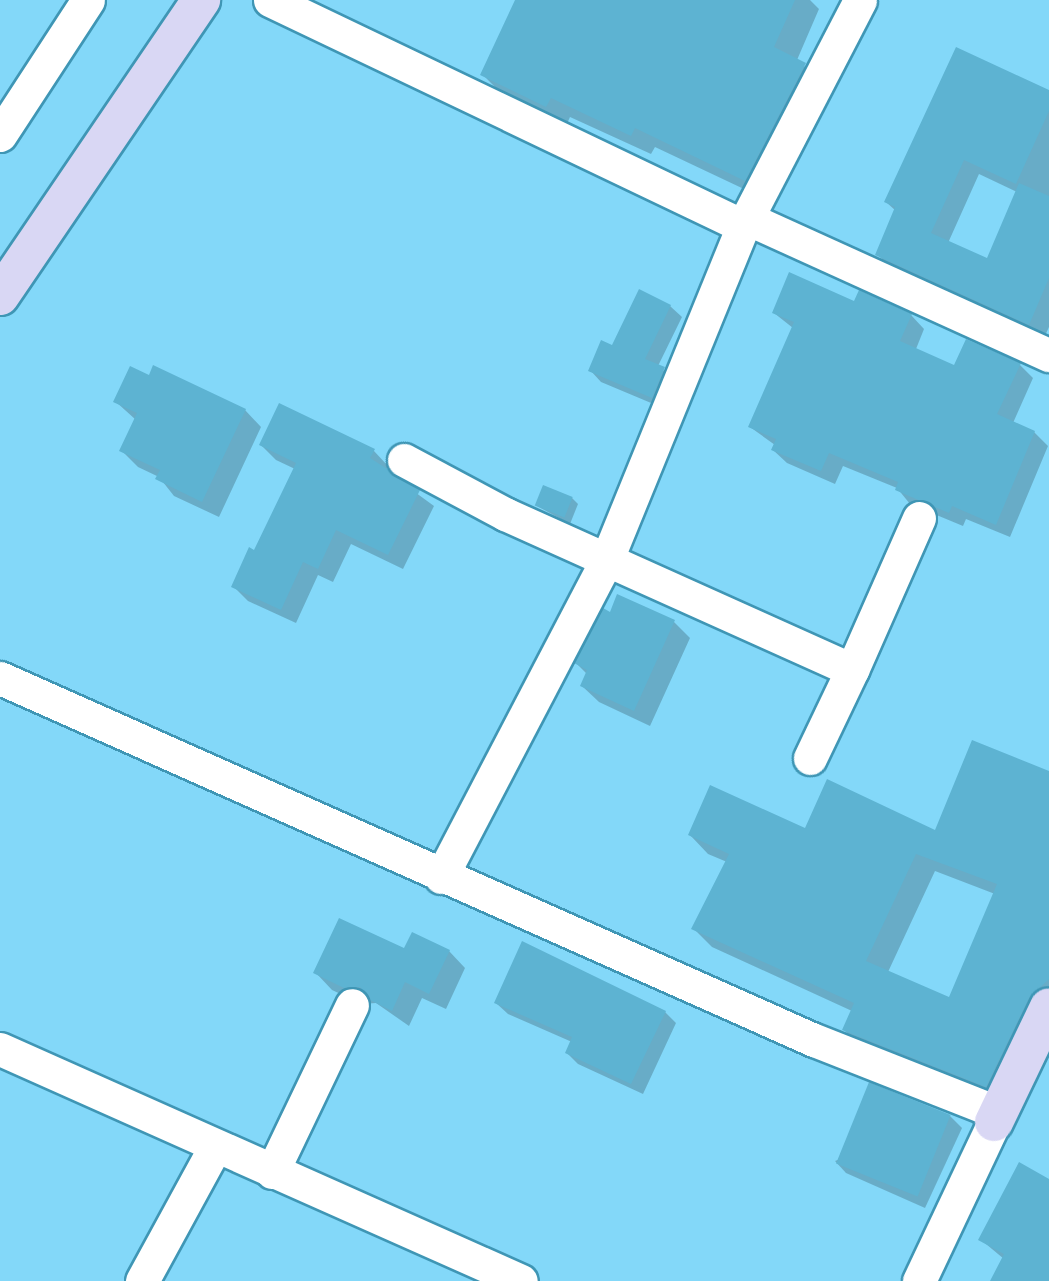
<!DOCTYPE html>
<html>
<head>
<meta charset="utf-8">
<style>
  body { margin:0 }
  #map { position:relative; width:1049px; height:1281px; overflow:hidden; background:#83d8f9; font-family:"Source Sans 3",sans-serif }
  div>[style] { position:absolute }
  .shadow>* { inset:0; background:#0003 }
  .building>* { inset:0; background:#5db3d2; transform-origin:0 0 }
  .roads { filter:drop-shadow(2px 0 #3f96b5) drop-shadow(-2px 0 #3f96b5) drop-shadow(0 2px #3f96b5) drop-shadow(0 -2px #3f96b5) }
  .street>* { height:33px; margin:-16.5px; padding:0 16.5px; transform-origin:16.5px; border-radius:16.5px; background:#fff }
  .secondary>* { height:38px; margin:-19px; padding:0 19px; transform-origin:19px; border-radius:19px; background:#d9d7f4 }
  span { translate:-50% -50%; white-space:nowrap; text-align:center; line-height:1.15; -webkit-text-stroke:5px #a1e3fd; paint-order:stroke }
</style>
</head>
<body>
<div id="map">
  <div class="shadow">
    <div style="clip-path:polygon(517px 0,810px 0,819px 9px,797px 60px,825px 84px,765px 199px,655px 147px,651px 154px,570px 117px,566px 126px,502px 94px,482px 74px)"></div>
    <div style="clip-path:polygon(evenodd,1049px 92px,1049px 327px,1044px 338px,892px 269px,877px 254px,896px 211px,886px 202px,1049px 92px,979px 174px,1017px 192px,988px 260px,948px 243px,979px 174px)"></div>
    <div style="clip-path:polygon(855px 303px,911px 315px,924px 329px,916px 349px,955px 367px,1020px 365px,1033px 378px,1013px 423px,1034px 432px,1048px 446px,1010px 537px,966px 519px,963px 526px,910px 504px,897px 488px,843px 466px,835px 484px,787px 463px,773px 450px,775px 445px,750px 427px,793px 328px,774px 313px)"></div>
    <div style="clip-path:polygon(670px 306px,682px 317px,658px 366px,675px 380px,663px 408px,601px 382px,590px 370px,613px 347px)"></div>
    <div style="clip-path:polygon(150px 377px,245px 410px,261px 427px,219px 517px,174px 496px,159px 477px,138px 467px,121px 450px,136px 420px,115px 401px)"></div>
    <div style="clip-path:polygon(261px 445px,374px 451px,388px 466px,386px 471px,434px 506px,403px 569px,351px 544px,333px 582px,318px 575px,296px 623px,248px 601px,233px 586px,255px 552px,295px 469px,276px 460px)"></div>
    <div style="clip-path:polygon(572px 498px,578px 504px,570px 524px,537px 506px)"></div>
    <div style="clip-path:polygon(611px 614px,674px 622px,690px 638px,650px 726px,599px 702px,582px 686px,587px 674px,576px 663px)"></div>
    <div style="clip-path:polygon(evenodd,1049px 773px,1049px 1015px,1005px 1105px,863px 1049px,844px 1030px,852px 1011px,712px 947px,693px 928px,727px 862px,708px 854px,690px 835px,936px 833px,1049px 773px,935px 871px,995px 894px,950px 999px,888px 972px,935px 871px)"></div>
    <div style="clip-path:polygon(404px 951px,449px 951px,465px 968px,446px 1009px,422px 998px,409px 1026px,376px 1003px,362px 1004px,332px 990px,316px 973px)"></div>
    <div style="clip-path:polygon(496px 1003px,665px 1012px,676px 1023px,643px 1094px,578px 1064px,567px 1053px,572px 1042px,508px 1014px)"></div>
    <div style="clip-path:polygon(950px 1116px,962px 1128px,925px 1208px,846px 1173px,835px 1161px)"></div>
    <div style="clip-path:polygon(1049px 1181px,1049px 1281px,992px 1281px,1004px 1259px,980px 1239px)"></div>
  </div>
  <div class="building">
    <div style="clip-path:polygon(515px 0,795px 0,774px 47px,806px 63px,745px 181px,635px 128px,631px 136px,551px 98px,546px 107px,480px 75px)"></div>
    <div style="clip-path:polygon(956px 47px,1049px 90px,1049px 111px,1016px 184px,964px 160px,931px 233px,987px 258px,1019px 183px,1049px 196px,1049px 278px,1029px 325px,875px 255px,895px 207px,884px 202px)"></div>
    <div style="clip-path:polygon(789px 272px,854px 301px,859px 290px,912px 314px,900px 341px,954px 365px,966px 339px,1021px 363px,997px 414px,1035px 431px,996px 525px,952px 506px,949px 513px,895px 490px,898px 482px,829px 453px,821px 471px,771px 450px,776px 439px,748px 427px,794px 322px,772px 313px)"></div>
    <div style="clip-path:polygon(639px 289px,671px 305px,645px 359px,665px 367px,652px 398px,588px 371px,601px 340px,612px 345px)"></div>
    <div style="clip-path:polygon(153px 365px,246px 409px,202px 502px,155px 479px,160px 470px,119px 451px,137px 413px,113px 402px,130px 366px,149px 375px)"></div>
    <div style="clip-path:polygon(279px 403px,375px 449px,370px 458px,420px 490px,388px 555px,336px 530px,318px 569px,303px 562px,281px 610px,231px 587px,249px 547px,254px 550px,296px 463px,259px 445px)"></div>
    <div style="left:543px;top:485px;width:32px;height:22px;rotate:22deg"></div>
    <div style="clip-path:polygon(617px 594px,675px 620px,634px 711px,580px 686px,587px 670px,574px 663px,603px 608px,610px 612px)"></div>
    <div style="clip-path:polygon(evenodd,972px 740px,1049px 771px,1049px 979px,1029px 998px,986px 1087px,842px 1030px,854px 1003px,691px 929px,729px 854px,688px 835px,710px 785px,805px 828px,827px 779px,935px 830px,972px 740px,916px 854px,997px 884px,949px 997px,866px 961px,916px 854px)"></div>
    <div style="clip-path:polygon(339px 918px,404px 948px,412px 932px,450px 950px,429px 994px,405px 982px,392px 1011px,370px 1000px,360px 987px,344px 988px,313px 973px)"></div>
    <div style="clip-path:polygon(522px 941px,666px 1011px,631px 1084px,565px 1053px,572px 1037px,494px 1003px)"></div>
    <div style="left:869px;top:1082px;width:88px;height:88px;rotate:22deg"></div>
    <div style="clip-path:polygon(1019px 1162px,1049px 1179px,1049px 1281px,990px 1281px,1004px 1254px,978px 1240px)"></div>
  </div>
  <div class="roads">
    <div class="street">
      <div style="left:270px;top:0;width:524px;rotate:25.54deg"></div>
      <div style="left:743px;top:226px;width:10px;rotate:-37deg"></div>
      <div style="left:751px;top:220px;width:327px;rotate:24.4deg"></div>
      <div style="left:0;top:135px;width:161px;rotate:-56.9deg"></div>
      <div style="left:404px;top:460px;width:115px;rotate:28.1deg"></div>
      <div style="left:505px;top:514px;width:380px;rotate:24.2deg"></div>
      <div style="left:852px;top:670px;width:166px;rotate:-66.2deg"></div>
      <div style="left:0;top:678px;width:891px;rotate:23.98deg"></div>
      <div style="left:814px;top:1040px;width:199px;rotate:21.5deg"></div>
      <div style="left:810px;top:758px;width:98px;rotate:-64.5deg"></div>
      <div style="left:441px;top:877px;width:359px;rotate:-62.4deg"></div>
      <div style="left:607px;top:559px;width:360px;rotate:-67.8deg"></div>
      <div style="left:743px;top:226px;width:254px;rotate:-62.6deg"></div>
      <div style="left:0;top:1049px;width:570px;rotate:24deg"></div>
      <div style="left:272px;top:1172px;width:185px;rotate:-64.4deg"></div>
      <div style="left:142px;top:1281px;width:153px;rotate:-61.4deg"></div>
      <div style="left:919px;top:1281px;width:176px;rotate:-64.7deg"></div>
    </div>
    <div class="secondary">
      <div style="left:0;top:296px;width:358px;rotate:-55.8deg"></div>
      <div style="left:994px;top:1122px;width:127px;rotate:-64.4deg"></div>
    </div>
  </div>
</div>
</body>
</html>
